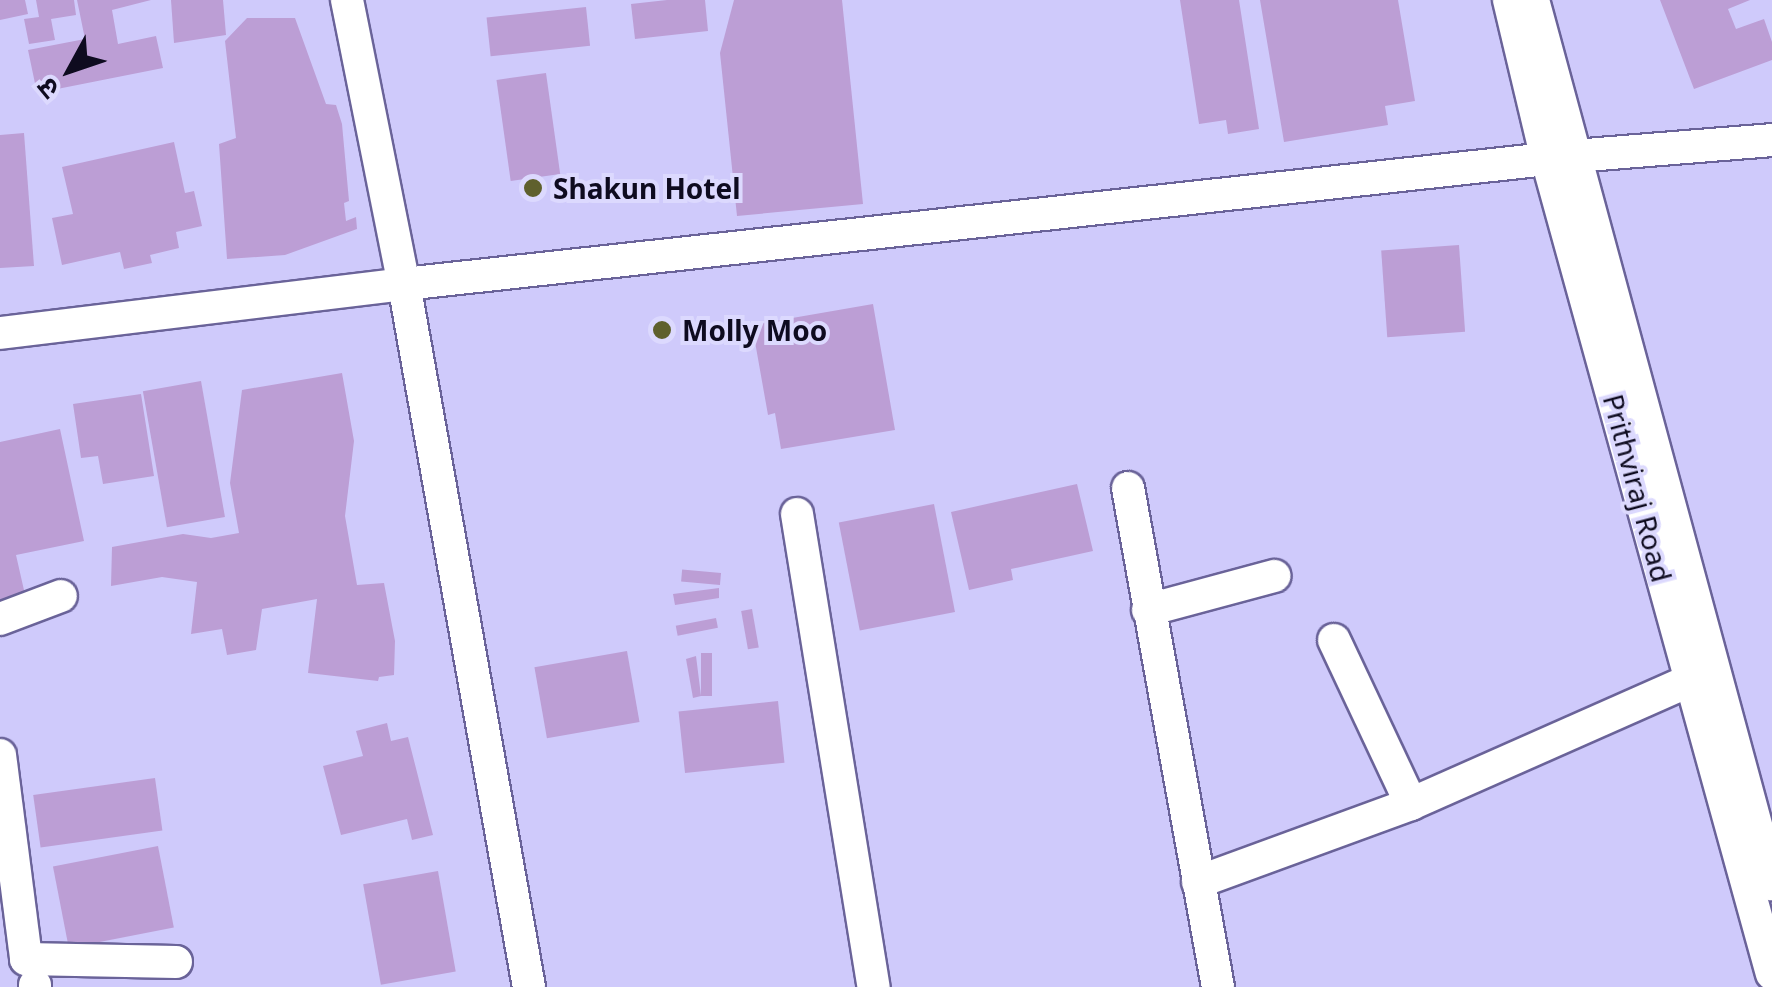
<!DOCTYPE html>
<html>
<head>
<meta charset="utf-8">
<style>
  body { margin:0 }
  #map { position:relative; width:1772px; height:987px; overflow:hidden; background:#cfcafb; font-family:"Noto Sans","Noto Sans Devanagari",sans-serif }
  div>[style] { position:absolute }
  .building>* { inset:0; background:#bc9ed5; transform-origin:0 0 }
  .roads { filter:drop-shadow(2px 0 #6a6399) drop-shadow(-2px 0 #6a6399) drop-shadow(0 2px #6a6399) drop-shadow(0 -2px #6a6399) }
  .minor>* { height:32px; margin:-16px; padding:0 16px; transform-origin:16px; border-radius:16px; background:#fff }
  .dots>* { width:28px; height:28px; translate:-50% -50%; box-sizing:border-box; border:5px solid #dcd9fe; border-radius:50% }
  span { translate:-50% -50%; white-space:nowrap; text-align:center; line-height:1.15; -webkit-text-stroke:8px #dcd9fe; paint-order:stroke }
  .poi-label { font-size:28px; color:#0e0b1f; font-weight:700 }
  .left { translate:0 -50%; text-align:left }
  .street-label { font-size:28px; color:#0e0b1f }
  .north { position:absolute; left:20px; top:20px; width:100px; height:100px; -webkit-text-stroke:8px #dcd9fe; paint-order:stroke; rotate:230deg; font-size:28px; font-weight:700; line-height:40px; text-align:center; color:#0e0b1f }
  .north::after { content:''; display:block; margin:auto; width:35px; height:45px; background:#0e0b1f; clip-path:polygon(50% 0,100% 100%,50% 72%,0 100%) }
</style>
</head>
<body>
<div id="map">
  <div class="building">
    <div style="clip-path:polygon(0 0,25px 0,28px 14px,0 20px)"></div>
    <div style="clip-path:polygon(36px 0,74px 0,76px 15px,51px 19px,55px 40px,29px 44px,24px 19px,39px 17px)"></div>
    <div style="clip-path:polygon(77px 0,151px 0,112px 10px,118px 44px,156px 36px,163px 68px,37px 93px,28px 50px,85px 39px)"></div>
    <div style="clip-path:polygon(171px 0,223px 0,226px 35px,174px 43px)"></div>
    <div style="clip-path:polygon(667px 0,705px 0,708px 31px,635px 39px,631px 4px)"></div>
    <div style="clip-path:polygon(734px 0,842px 0,863px 204px,737px 216px,720px 53px)"></div>
    <div style="clip-path:polygon(1180px 0,1239px 0,1259px 129px,1228px 134px,1226px 120px,1199px 124px)"></div>
    <div style="clip-path:polygon(1260px 0,1398px 0,1415px 101px,1385px 106px,1388px 125px,1284px 142px)"></div>
    <div style="clip-path:polygon(1660px 0,1750px 0,1728px 9px,1736px 29px,1764px 19px,1772px 42px,1772px 60px,1694px 89px)"></div>
    <div style="left:586px;top:7px;width:39px;height:100px;rotate:84deg"></div>
    <div style="clip-path:polygon(247px 18px,295px 18px,326px 104px,336px 105px,342px 124px,349px 201px,344px 203px,346px 221px,356px 217px,357px 229px,285px 255px,227px 259px,219px 144px,236px 138px,225px 41px)"></div>
    <div style="left:546px;top:73px;width:102px;height:50px;rotate:82deg"></div>
    <div style="clip-path:polygon(24px 133px,34px 266px,0 268px,0 135px)"></div>
    <div style="clip-path:polygon(174px 142px,185px 193px,194px 191px,202px 226px,176px 232px,179px 248px,150px 255px,152px 263px,124px 269px,120px 252px,62px 265px,52px 218px,73px 214px,62px 167px)"></div>
    <div style="left:1459px;top:245px;width:87px;height:78px;rotate:86deg"></div>
    <div style="clip-path:polygon(873px 304px,895px 430px,781px 449px,775px 413px,768px 415px,752px 325px)"></div>
    <div style="clip-path:polygon(342px 373px,354px 441px,345px 516px,357px 585px,384px 583px,395px 641px,394px 675px,379px 677px,378px 681px,308px 673px,317px 599px,262px 609px,256px 650px,227px 655px,222px 629px,191px 634px,197px 582px,162px 577px,111px 586px,112px 547px,183px 534px,211px 538px,239px 533px,230px 483px,242px 390px)"></div>
    <div style="left:201px;top:381px;width:138px;height:59px;rotate:80deg"></div>
    <div style="clip-path:polygon(141px 394px,154px 476px,103px 484px,98px 456px,81px 458px,73px 404px)"></div>
    <div style="clip-path:polygon(60px 429px,84px 541px,16px 555px,26px 599px,0 604px,0 442px)"></div>
    <div style="clip-path:polygon(1077px 484px,1093px 551px,1011px 569px,1013px 580px,969px 590px,951px 512px)"></div>
    <div style="left:934px;top:504px;width:110px;height:97px;rotate:79deg"></div>
    <div style="left:721px;top:573px;width:12px;height:39px;rotate:95deg"></div>
    <div style="clip-path:polygon(719px 588px,719px 598px,675px 605px,673px 594px)"></div>
    <div style="left:752px;top:609px;width:39px;height:11px;rotate:80deg"></div>
    <div style="left:716px;top:618px;width:10px;height:41px;rotate:79deg"></div>
    <div style="left:627px;top:651px;width:72px;height:94px;rotate:80deg"></div>
    <div style="left:701px;top:653px;width:11px;height:43px"></div>
    <div style="clip-path:polygon(696px 656px,701px 696px,693px 698px,686px 659px)"></div>
    <div style="left:778px;top:701px;width:62px;height:100px;rotate:84deg"></div>
    <div style="clip-path:polygon(387px 723px,391px 741px,408px 737px,433px 835px,412px 840px,407px 819px,341px 835px,323px 766px,363px 756px,356px 731px)"></div>
    <div style="left:155px;top:778px;width:53px;height:123px;rotate:82deg"></div>
    <div style="left:158px;top:846px;width:83px;height:107px;rotate:79deg"></div>
    <div style="left:438px;top:871px;width:102px;height:76px;rotate:80deg"></div>
  </div>
  <div class="roads">
    <div class="minor">
      <div style="left:347px;top:0;width:290px;rotate:78.7deg"></div>
      <div style="left:404px;top:284px;width:714px;rotate:79.92deg"></div>
      <div style="left:1509px;top:0;width:163px;rotate:76.6deg"></div>
      <div style="left:1547px;top:159px;width:845px;rotate:74.57deg"></div>
      <div style="left:1533px;top:0;width:916px;rotate:74.87deg"></div>
      <div style="left:0;top:333px;width:407px;rotate:-6.9deg"></div>
      <div style="left:404px;top:284px;width:1177px;rotate:-6.24deg"></div>
      <div style="left:1574px;top:156px;width:199px;rotate:-4.6deg"></div>
      <div style="left:1128px;top:488px;width:507px;rotate:79.78deg"></div>
      <div style="left:797px;top:514px;width:479px;rotate:80.8deg"></div>
      <div style="left:1148px;top:610px;width:131px;rotate:-15.1deg"></div>
      <div style="left:0;top:619px;width:65px;rotate:-20.7deg"></div>
      <div style="left:1334px;top:640px;width:181px;rotate:64.8deg"></div>
      <div style="left:0;top:755px;width:206px;rotate:82.7deg"></div>
      <div style="left:26px;top:959px;width:150px;rotate:1.1deg"></div>
      <div style="left:1198px;top:882px;width:227px;rotate:-20.1deg"></div>
      <div style="left:1411px;top:804px;width:306px;rotate:-23.9deg"></div>
      <div style="left:35px;top:985px;width:2px;rotate:90deg"></div>
    </div>
  </div>
  <div class="dots">
    <div style="left:533px;top:188px;background:#5f602d"></div>
    <div style="left:662px;top:330px;background:#5f602d"></div>
  </div>
  <div class="poi-label">
    <span class="left" style="left:553px;top:188px">Shakun Hotel</span>
    <span class="left" style="left:682px;top:330px">Molly Moo</span>
  </div>
  <div class="street-label">
    <span style="left:1638px;top:488px;rotate:75deg">Prithviraj Road</span>
  </div>
  <div class="north">उ</div>
</div>
</body>
</html>
